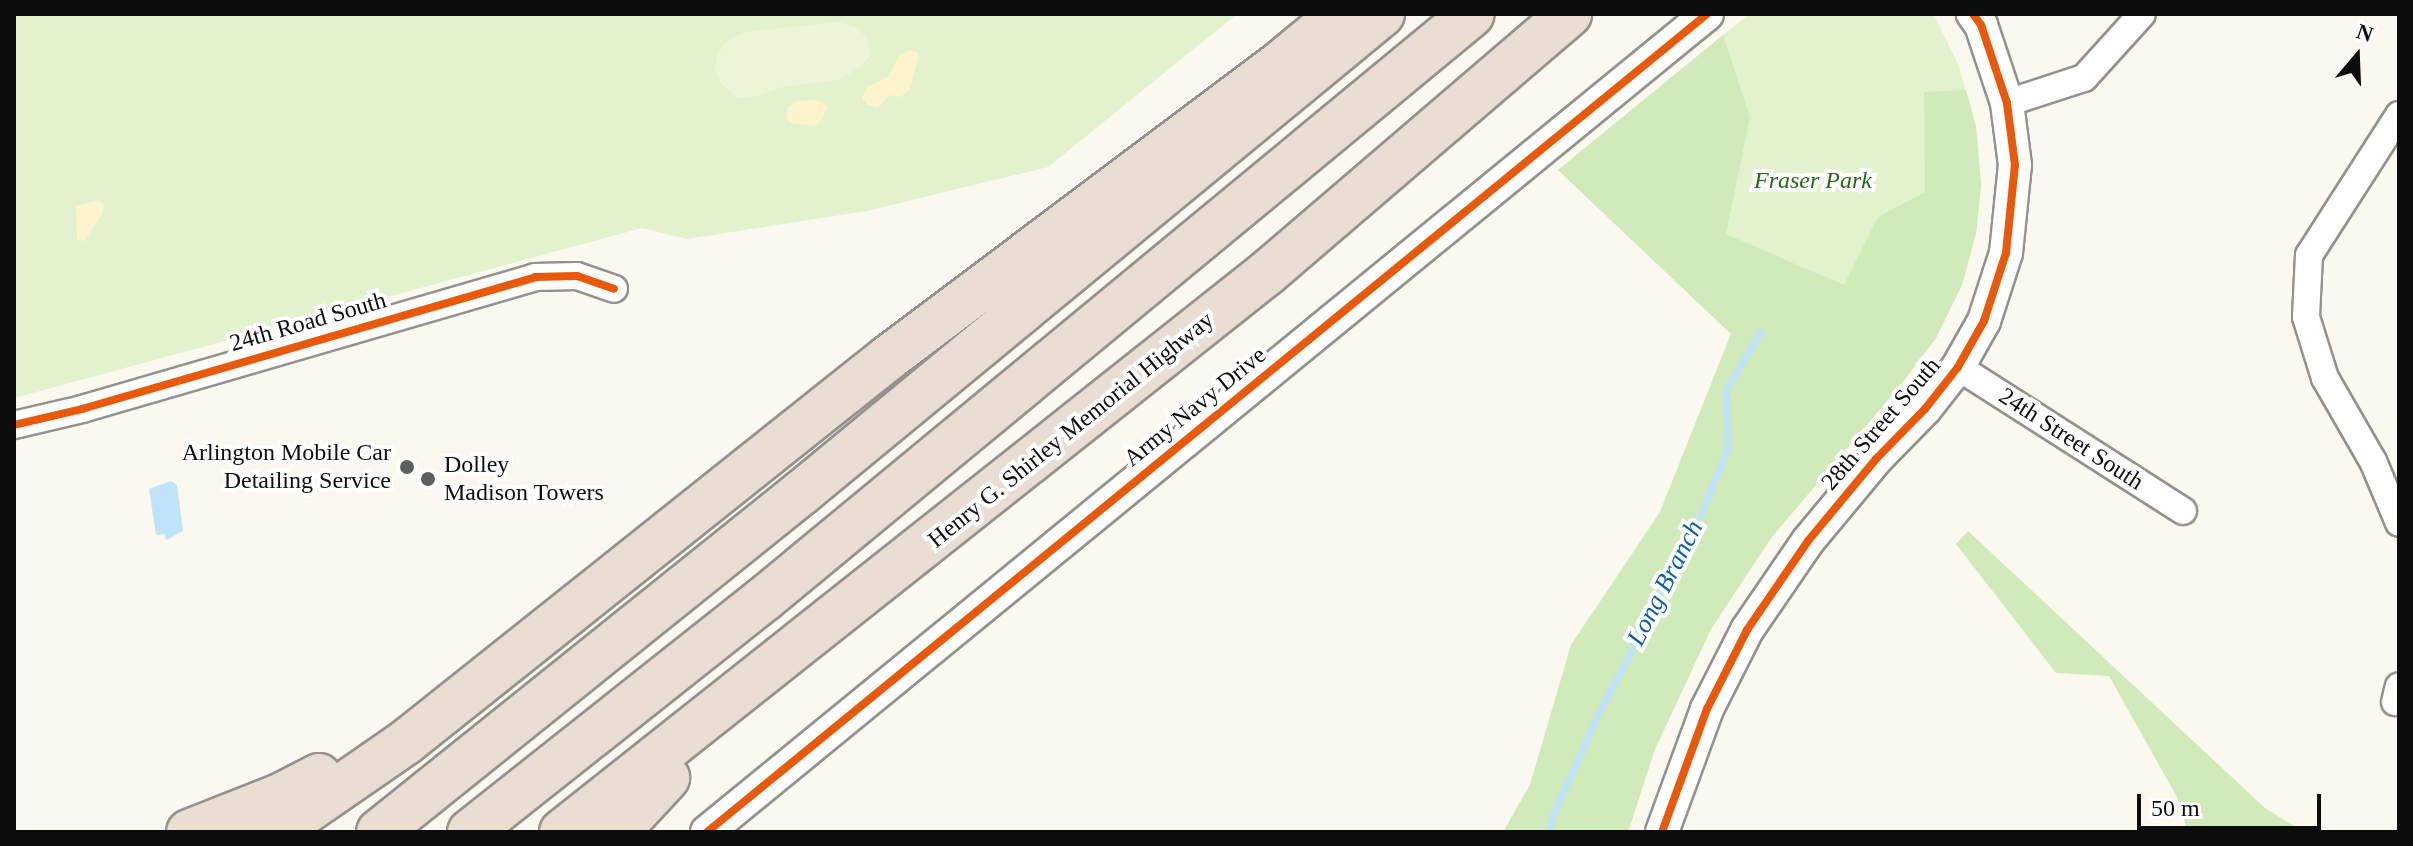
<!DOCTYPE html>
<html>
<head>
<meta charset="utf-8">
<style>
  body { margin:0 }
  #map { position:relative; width:2413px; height:846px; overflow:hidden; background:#faf8ef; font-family:"Times New Roman",serif }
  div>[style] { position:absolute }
  .green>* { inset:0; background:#e2f2cc }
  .forest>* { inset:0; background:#d1eaba }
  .sand>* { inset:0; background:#fdf4cd }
  .pitch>* { inset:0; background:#ecf5d7 }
  .water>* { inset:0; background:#c1e3f8 }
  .stream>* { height:7px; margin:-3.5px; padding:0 3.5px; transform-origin:3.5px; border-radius:3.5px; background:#c1e3f8 }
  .roads { filter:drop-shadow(2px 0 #93928e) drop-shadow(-2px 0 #93928e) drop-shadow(0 2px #93928e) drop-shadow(0 -2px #93928e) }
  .minor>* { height:26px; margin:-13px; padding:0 13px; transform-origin:13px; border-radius:13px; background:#fefefd }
  .tertiary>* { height:32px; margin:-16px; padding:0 16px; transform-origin:16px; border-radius:16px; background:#fefefd }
  .motorway>* { height:44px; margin:-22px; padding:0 22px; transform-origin:22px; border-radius:22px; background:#eaded3 }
  .cycleway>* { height:8px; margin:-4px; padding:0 4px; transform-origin:4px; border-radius:4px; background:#e8590c }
  .dots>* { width:22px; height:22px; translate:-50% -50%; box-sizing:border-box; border:4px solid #fff; border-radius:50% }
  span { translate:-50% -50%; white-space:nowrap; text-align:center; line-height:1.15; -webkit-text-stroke:8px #fff; paint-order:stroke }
  .park-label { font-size:24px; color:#256916; font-style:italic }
  .street-label { font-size:24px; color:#0c0c0c }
  .poi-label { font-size:24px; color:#0c0c0c }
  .right { translate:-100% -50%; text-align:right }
  .left { translate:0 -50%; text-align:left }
  .water-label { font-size:26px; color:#0a5ea9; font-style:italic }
  .frame { position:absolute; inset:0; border:16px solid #0c0c0c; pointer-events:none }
  .north { position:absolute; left:2317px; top:16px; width:80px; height:80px; -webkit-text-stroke:6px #fff; paint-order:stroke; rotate:19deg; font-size:22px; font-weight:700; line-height:32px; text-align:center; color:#0c0c0c }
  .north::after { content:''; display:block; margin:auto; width:28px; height:36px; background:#0c0c0c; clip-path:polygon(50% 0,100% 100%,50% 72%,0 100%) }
  .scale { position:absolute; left:2137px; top:794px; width:184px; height:36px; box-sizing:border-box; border:4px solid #0c0c0c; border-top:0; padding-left:10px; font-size:24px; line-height:28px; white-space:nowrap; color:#0c0c0c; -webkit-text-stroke:6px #fff; paint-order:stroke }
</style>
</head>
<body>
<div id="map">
  <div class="green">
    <div style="clip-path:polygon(14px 14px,1237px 14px,1048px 167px,867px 211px,687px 239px,642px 228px,14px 398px)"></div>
    <div style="clip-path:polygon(1749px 14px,1932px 14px,1935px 17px,1958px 64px,1976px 126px,1981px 185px,1976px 234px,1962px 285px,1936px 338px,1899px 387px,1771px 538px,1711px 629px,1655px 749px,1628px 832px,1503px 832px,1530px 785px,1571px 645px,1660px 512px,1731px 334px,1558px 170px)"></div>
  </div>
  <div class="forest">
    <div style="clip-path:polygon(1723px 35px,1750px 117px,1726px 234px,1844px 285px,1878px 217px,1925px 192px,1924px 92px,1966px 90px,1976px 126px,1981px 185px,1976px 234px,1962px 285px,1936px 338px,1899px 387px,1771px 538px,1711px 629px,1655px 749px,1628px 832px,1503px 832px,1530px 785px,1571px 645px,1660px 512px,1731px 334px,1558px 170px)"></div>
    <div style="clip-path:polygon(1968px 531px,2265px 808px,2304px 832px,2188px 832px,2177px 797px,2109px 676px,2056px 673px,1956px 544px)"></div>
  </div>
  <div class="sand">
    <div style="clip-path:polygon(909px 50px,919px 53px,910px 90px,900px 97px,890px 95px,877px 108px,868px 105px,862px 99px,866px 88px,888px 77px,899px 56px)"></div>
    <div style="clip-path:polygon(812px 100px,822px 102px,827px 107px,823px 118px,815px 126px,790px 123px,786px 117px,788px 107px,797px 101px)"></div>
    <div style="clip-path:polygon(99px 200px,104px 205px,103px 213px,84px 241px,77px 240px,76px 206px)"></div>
  </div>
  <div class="pitch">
    <div style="clip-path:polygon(838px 22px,857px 27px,867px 38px,871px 55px,859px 68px,839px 80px,782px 87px,757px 96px,738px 98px,722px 85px,715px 72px,717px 55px,726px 42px,744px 32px)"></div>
  </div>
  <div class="water">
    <div style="clip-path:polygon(171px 481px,177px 485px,183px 531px,166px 540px,165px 534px,156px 535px,149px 489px)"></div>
  </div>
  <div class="stream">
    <div style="left:1550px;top:832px;width:11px;rotate:-90deg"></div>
    <div style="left:1550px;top:821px;width:117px;rotate:-65.8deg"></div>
    <div style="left:1598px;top:714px;width:204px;rotate:-62.3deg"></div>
    <div style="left:1693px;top:533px;width:90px;rotate:-67.7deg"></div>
    <div style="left:1727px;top:450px;width:60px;rotate:-91deg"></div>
    <div style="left:1726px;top:390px;width:67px;rotate:-59.6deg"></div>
  </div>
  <div class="roads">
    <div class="minor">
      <div style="left:2007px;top:103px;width:81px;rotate:-18deg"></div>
      <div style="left:2084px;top:78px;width:86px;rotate:-47.8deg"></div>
      <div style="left:2399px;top:115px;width:166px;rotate:122.7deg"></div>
      <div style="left:2309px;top:255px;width:62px;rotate:92.8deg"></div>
      <div style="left:2306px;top:317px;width:64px;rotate:72.7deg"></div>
      <div style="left:2325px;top:378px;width:96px;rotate:60deg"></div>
      <div style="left:2373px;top:461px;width:67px;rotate:67.2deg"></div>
      <div style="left:1958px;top:367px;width:267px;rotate:32.6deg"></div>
      <div style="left:14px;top:425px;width:70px;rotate:-13.2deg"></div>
      <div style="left:82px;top:409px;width:472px;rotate:-16.2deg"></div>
      <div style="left:535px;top:277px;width:42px;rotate:-1.4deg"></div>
      <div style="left:577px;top:276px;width:39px;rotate:19deg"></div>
      <div style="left:2395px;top:702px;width:16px;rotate:-76deg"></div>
    </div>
    <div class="tertiary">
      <div style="left:707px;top:832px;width:1292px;rotate:-39.28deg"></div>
      <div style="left:1662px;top:832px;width:131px;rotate:-69.9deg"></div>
      <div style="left:1707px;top:709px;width:89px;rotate:-63.1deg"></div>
      <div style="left:1747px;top:630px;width:108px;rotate:-55.6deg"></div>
      <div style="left:1808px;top:541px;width:107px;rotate:-50.3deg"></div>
      <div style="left:1876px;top:459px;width:70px;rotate:-45.6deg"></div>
      <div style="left:1925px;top:409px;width:53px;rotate:-51.8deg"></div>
      <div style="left:1958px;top:367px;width:53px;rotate:-60.5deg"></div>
      <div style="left:1984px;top:321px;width:71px;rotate:-72.1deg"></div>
      <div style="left:2006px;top:253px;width:88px;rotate:-84.2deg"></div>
      <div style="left:2015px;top:165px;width:63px;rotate:-97.4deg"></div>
      <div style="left:2007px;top:103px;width:82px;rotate:-108.4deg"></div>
      <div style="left:1981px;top:25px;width:14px;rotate:-126deg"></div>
    </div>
    <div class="motorway">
      <div style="left:189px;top:832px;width:96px;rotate:-21.5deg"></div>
      <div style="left:278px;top:797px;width:46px;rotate:-27.1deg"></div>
      <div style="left:276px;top:832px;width:158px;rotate:-34.7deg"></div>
      <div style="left:406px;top:742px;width:616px;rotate:-38.54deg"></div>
      <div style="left:888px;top:358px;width:491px;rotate:-36.9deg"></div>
      <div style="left:1281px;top:63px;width:77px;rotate:-39.7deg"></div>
      <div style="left:379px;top:832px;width:541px;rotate:-38.78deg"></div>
      <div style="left:801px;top:493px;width:753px;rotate:-39.5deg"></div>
      <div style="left:470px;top:832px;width:375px;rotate:-38.4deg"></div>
      <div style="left:764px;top:599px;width:918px;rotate:-39.57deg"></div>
      <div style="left:562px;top:832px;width:900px;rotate:-38.41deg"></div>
      <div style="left:1267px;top:273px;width:398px;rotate:-40.6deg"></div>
      <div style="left:617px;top:832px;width:74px;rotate:-47.2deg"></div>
    </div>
  </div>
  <div class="cycleway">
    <div style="left:14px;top:425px;width:70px;rotate:-13.2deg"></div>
    <div style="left:82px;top:409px;width:472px;rotate:-16.2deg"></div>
    <div style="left:535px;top:277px;width:42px;rotate:-1.4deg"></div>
    <div style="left:577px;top:276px;width:39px;rotate:19deg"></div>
    <div style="left:707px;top:832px;width:1292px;rotate:-39.28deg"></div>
    <div style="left:1662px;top:832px;width:131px;rotate:-69.9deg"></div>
    <div style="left:1707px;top:709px;width:89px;rotate:-63.1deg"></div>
    <div style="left:1747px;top:630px;width:108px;rotate:-55.6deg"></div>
    <div style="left:1808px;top:541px;width:107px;rotate:-50.3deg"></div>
    <div style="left:1876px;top:459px;width:70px;rotate:-45.6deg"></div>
    <div style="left:1925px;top:409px;width:53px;rotate:-51.8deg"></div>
    <div style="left:1958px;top:367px;width:53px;rotate:-60.5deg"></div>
    <div style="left:1984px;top:321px;width:71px;rotate:-72.1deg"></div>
    <div style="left:2006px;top:253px;width:88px;rotate:-84.2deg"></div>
    <div style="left:2015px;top:165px;width:63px;rotate:-97.4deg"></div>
    <div style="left:2007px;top:103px;width:82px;rotate:-108.4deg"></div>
    <div style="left:1981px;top:25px;width:14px;rotate:-126deg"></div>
  </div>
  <div class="dots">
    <div style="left:407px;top:467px;background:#5f5f5b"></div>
    <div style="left:428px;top:479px;background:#5f5f5b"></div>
  </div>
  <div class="park-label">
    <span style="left:1813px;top:181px">Fraser Park</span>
  </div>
  <div class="street-label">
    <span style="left:308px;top:322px;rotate:-16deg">24th Road South</span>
    <span style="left:1195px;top:407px;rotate:-39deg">Army Navy Drive</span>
    <span style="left:1881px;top:424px;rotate:-49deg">28th Street South</span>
    <span style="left:1071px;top:430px;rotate:-39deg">Henry G. Shirley Memorial Highway</span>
    <span style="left:2071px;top:439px;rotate:33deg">24th Street South</span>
  </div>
  <div class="poi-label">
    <span class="right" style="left:391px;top:467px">Arlington Mobile Car<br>Detailing Service</span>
    <span class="left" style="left:444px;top:479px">Dolley<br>Madison Towers</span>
  </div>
  <div class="water-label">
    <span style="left:1665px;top:583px;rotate:-63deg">Long Branch</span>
  </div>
  <div class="frame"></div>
  <div class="north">N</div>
  <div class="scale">50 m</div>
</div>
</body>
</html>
